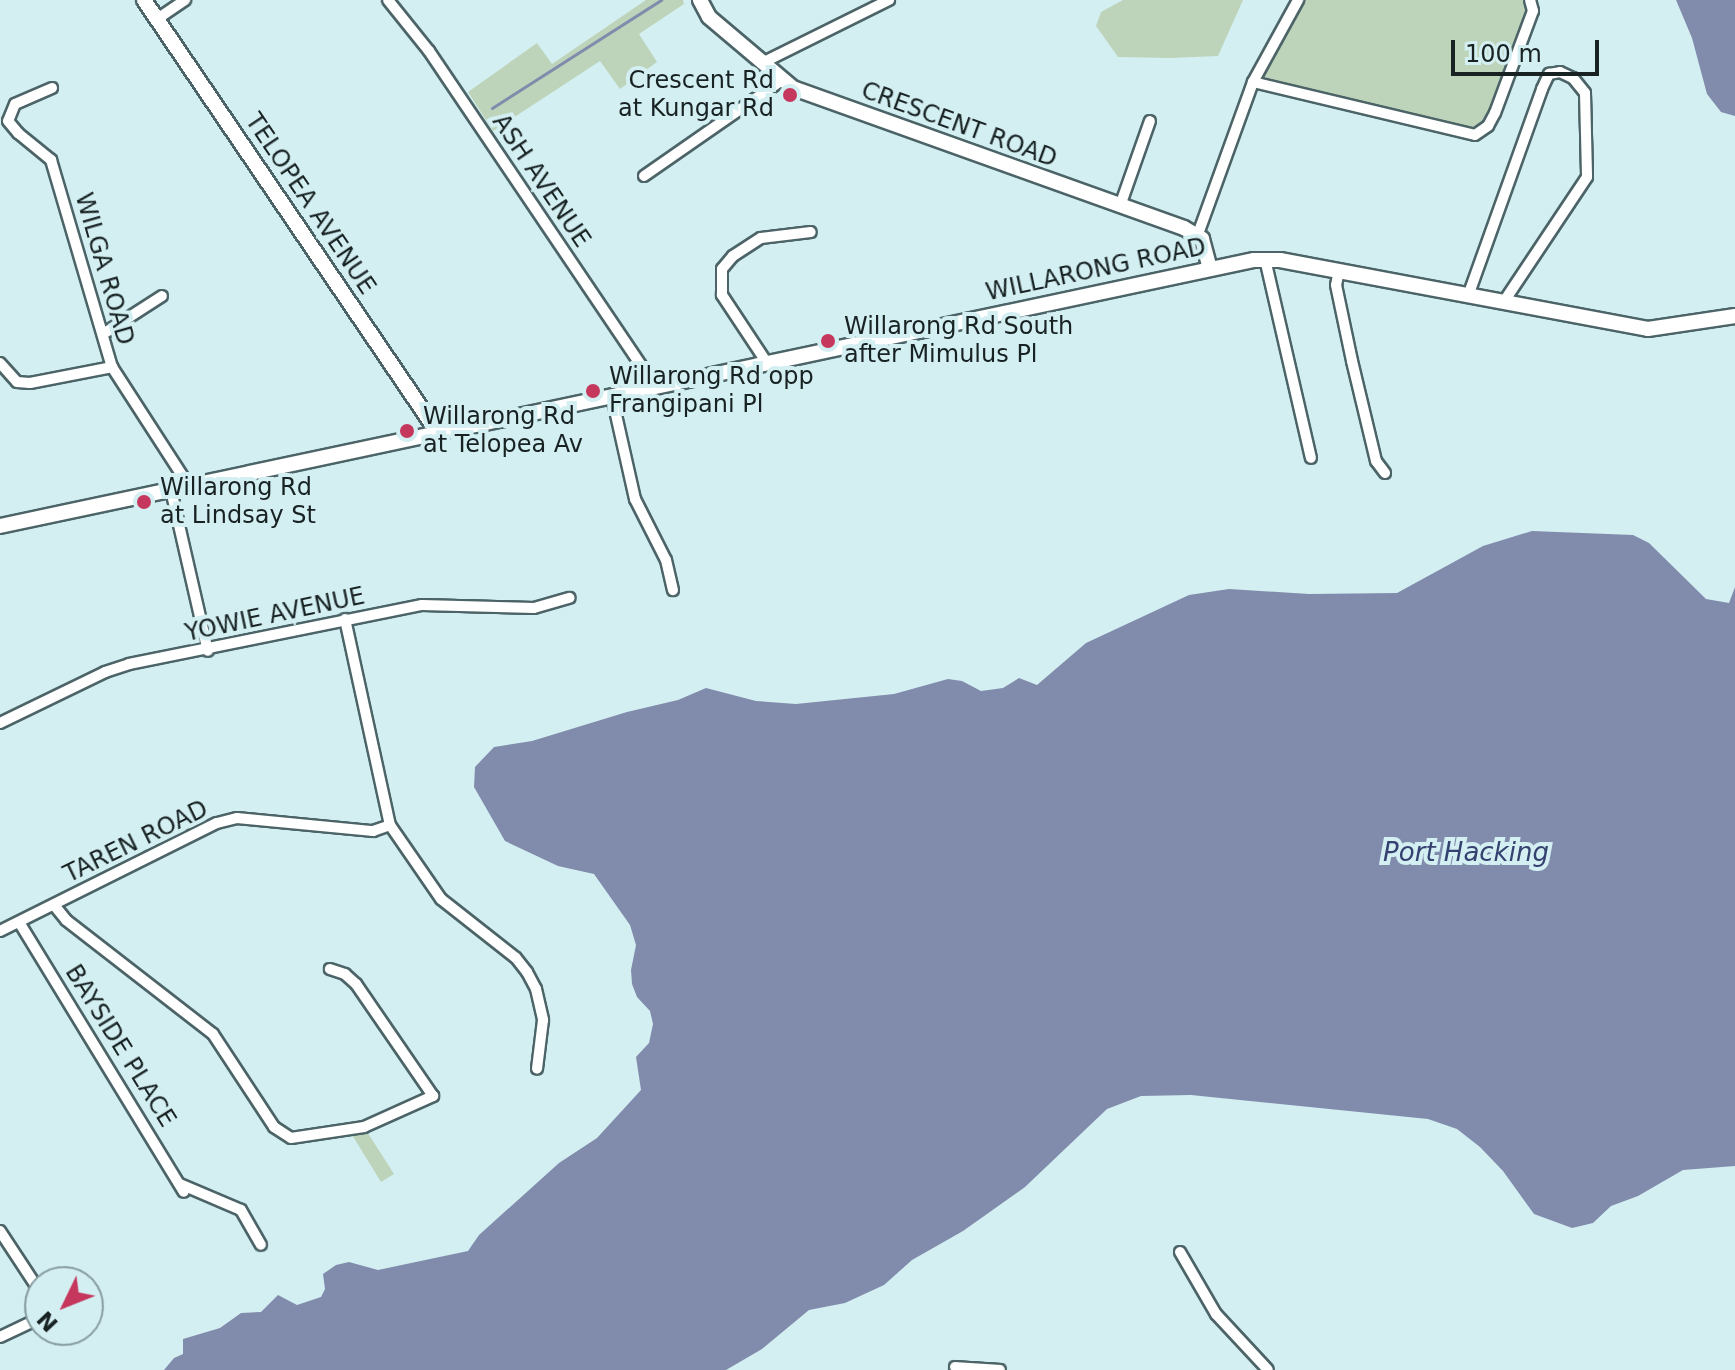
<!DOCTYPE html>
<html>
<head>
<meta charset="utf-8">
<style>
  body { margin:0 }
  #map { position:relative; width:1735px; height:1370px; overflow:hidden; background:#d3eff2; font-family:"DejaVu Sans",sans-serif }
  div>[style] { position:absolute }
  .green>* { inset:0; background:#bed4ba }
  .water>* { inset:0; background:#818bac }
  .stream>* { height:3px; margin:-1.5px; padding:0 1.5px; transform-origin:1.5px; border-radius:1.5px; background:#818bac }
  .roads { filter:drop-shadow(2px 0 #4c6467) drop-shadow(-2px 0 #4c6467) drop-shadow(0 2px #4c6467) drop-shadow(0 -2px #4c6467) }
  .street>* { height:10px; margin:-5px; padding:0 5px; transform-origin:5px; border-radius:5px; background:#fff }
  .secondary>* { height:14px; margin:-7px; padding:0 7px; transform-origin:7px; border-radius:7px; background:#fff }
  .dots>* { width:22px; height:22px; translate:-50% -50%; box-sizing:border-box; border:4px solid #d3eff2; border-radius:50% }
  span { translate:-50% -50%; white-space:nowrap; text-align:center; line-height:1.15; -webkit-text-stroke:8px #d3eff2; paint-order:stroke }
  .poi-label { font-size:24px; color:#182223 }
  .right { translate:-100% -50%; text-align:right }
  .left { translate:0 -50%; text-align:left }
  .street-label { font-size:24px; color:#182223 }
  .water-label { font-size:26px; color:#354170; font-style:italic }
  .north { position:absolute; left:24px; top:1266px; width:80px; height:80px; box-sizing:border-box; background:#d3eff2; border:2px solid #889d9f; border-radius:50%; rotate:227deg; font-size:22px; font-weight:700; line-height:32px; text-align:center; color:#182223 }
  .north::after { content:''; display:block; margin:auto; width:28px; height:36px; background:#c6375e; clip-path:polygon(50% 0,100% 100%,50% 72%,0 100%) }
  .scale { position:absolute; left:1451px; top:40px; width:148px; height:36px; box-sizing:border-box; border:4px solid #182223; border-top:0; padding-left:10px; font-size:24px; line-height:28px; white-space:nowrap; color:#182223; -webkit-text-stroke:6px #d3eff2; paint-order:stroke }
</style>
</head>
<body>
<div id="map">
  <div class="green">
    <div style="clip-path:polygon(646px 0,683px 0,684px 4px,639px 34px,657px 62px,620px 89px,600px 61px,493px 131px,468px 92px,537px 43px,552px 64px)"></div>
    <div style="clip-path:polygon(1123px 0,1243px 0,1218px 56px,1170px 58px,1118px 57px,1096px 26px,1101px 12px)"></div>
    <div style="clip-path:polygon(1304px 0,1524px 0,1527px 15px,1485px 122px,1475px 130px,1266px 83px,1263px 72px)"></div>
    <div style="clip-path:polygon(364px 1127px,394px 1174px,381px 1182px,349px 1130px)"></div>
  </div>
  <div class="water">
    <div style="clip-path:polygon(1676px 0,1735px 0,1735px 116px,1721px 112px,1707px 94px,1692px 38px)"></div>
    <div style="clip-path:polygon(1532px 531px,1633px 535px,1649px 543px,1706px 599px,1729px 603px,1735px 587px,1735px 1166px,1683px 1170px,1638px 1196px,1611px 1206px,1593px 1223px,1572px 1228px,1534px 1214px,1503px 1171px,1480px 1147px,1457px 1129px,1428px 1119px,1191px 1095px,1141px 1096px,1107px 1109px,1025px 1187px,963px 1231px,912px 1260px,884px 1285px,845px 1303px,809px 1310px,762px 1349px,726px 1370px,164px 1370px,174px 1358px,183px 1354px,183px 1339px,220px 1328px,241px 1313px,261px 1312px,278px 1295px,297px 1305px,321px 1297px,325px 1289px,323px 1274px,336px 1265px,349px 1262px,378px 1270px,468px 1251px,479px 1235px,559px 1163px,597px 1138px,641px 1090px,636px 1057px,649px 1043px,653px 1024px,650px 1011px,637px 997px,632px 984px,631px 970px,636px 945px,630px 925px,594px 874px,558px 866px,505px 841px,474px 787px,475px 767px,494px 747px,532px 741px,627px 712px,678px 700px,706px 688px,756px 701px,796px 704px,894px 694px,948px 679px,962px 681px,981px 691px,1003px 688px,1019px 678px,1037px 685px,1086px 643px,1189px 595px,1229px 589px,1309px 594px,1397px 593px,1483px 546px)"></div>
  </div>
  <div class="stream">
    <div style="left:492px;top:108px;width:201px;rotate:-32.6deg"></div>
  </div>
  <div class="roads">
    <div class="street">
      <div style="left:388px;top:0;width:65px;rotate:51.2deg"></div>
      <div style="left:429px;top:51px;width:405px;rotate:56deg"></div>
      <div style="left:157px;top:19px;width:34px;rotate:-34deg"></div>
      <div style="left:762px;top:63px;width:142px;rotate:-26.4deg"></div>
      <div style="left:1253px;top:82px;width:228px;rotate:13.4deg"></div>
      <div style="left:1475px;top:135px;width:16px;rotate:-35deg"></div>
      <div style="left:1488px;top:126px;width:15px;rotate:-62deg"></div>
      <div style="left:1495px;top:113px;width:109px;rotate:-69.6deg"></div>
      <div style="left:1533px;top:11px;width:11px;rotate:-105deg"></div>
      <div style="left:52px;top:88px;width:40px;rotate:156.6deg"></div>
      <div style="left:15px;top:104px;width:18px;rotate:112deg"></div>
      <div style="left:8px;top:121px;width:16px;rotate:50deg"></div>
      <div style="left:18px;top:133px;width:43px;rotate:39.3deg"></div>
      <div style="left:51px;top:160px;width:216px;rotate:73.6deg"></div>
      <div style="left:112px;top:367px;width:142px;rotate:57.1deg"></div>
      <div style="left:644px;top:176px;width:168px;rotate:-34.8deg"></div>
      <div style="left:1120px;top:206px;width:90px;rotate:-70.6deg"></div>
      <div style="left:1198px;top:234px;width:162px;rotate:-70.1deg"></div>
      <div style="left:1253px;top:82px;width:94px;rotate:-61.2deg"></div>
      <div style="left:1265px;top:259px;width:204px;rotate:77deg"></div>
      <div style="left:1339px;top:270px;width:15px;rotate:101deg"></div>
      <div style="left:1336px;top:285px;width:78px;rotate:78.1deg"></div>
      <div style="left:1352px;top:361px;width:103px;rotate:76.5deg"></div>
      <div style="left:1376px;top:461px;width:15px;rotate:53deg"></div>
      <div style="left:1468px;top:296px;width:220px;rotate:-70.3deg"></div>
      <div style="left:1542px;top:89px;width:17px;rotate:-65deg"></div>
      <div style="left:1549px;top:74px;width:11px;rotate:-10deg"></div>
      <div style="left:1560px;top:72px;width:14px;rotate:25deg"></div>
      <div style="left:1573px;top:78px;width:19px;rotate:51deg"></div>
      <div style="left:1585px;top:93px;width:84px;rotate:88.6deg"></div>
      <div style="left:1587px;top:177px;width:151px;rotate:123.7deg"></div>
      <div style="left:103px;top:334px;width:70px;rotate:-32.8deg"></div>
      <div style="left:0;top:363px;width:25px;rotate:48deg"></div>
      <div style="left:17px;top:382px;width:13px;rotate:4deg"></div>
      <div style="left:30px;top:383px;width:84px;rotate:-11deg"></div>
      <div style="left:767px;top:363px;width:82px;rotate:-123.5deg"></div>
      <div style="left:722px;top:295px;width:26px;rotate:-90deg"></div>
      <div style="left:722px;top:269px;width:17px;rotate:-50deg"></div>
      <div style="left:733px;top:256px;width:33px;rotate:-33deg"></div>
      <div style="left:761px;top:238px;width:50px;rotate:-6.8deg"></div>
      <div style="left:612px;top:397px;width:105px;rotate:77.3deg"></div>
      <div style="left:635px;top:499px;width:68px;rotate:63.1deg"></div>
      <div style="left:666px;top:560px;width:31px;rotate:77deg"></div>
      <div style="left:171px;top:490px;width:165px;rotate:77.1deg"></div>
      <div style="left:345px;top:619px;width:211px;rotate:77.7deg"></div>
      <div style="left:390px;top:825px;width:90px;rotate:55.4deg"></div>
      <div style="left:441px;top:899px;width:95px;rotate:38.2deg"></div>
      <div style="left:516px;top:958px;width:18px;rotate:52deg"></div>
      <div style="left:527px;top:972px;width:19px;rotate:62deg"></div>
      <div style="left:536px;top:989px;width:32px;rotate:77deg"></div>
      <div style="left:543px;top:1020px;width:49px;rotate:97deg"></div>
      <div style="left:0;top:723px;width:117px;rotate:-25.9deg"></div>
      <div style="left:105px;top:672px;width:25px;rotate:-18deg"></div>
      <div style="left:129px;top:664px;width:299px;rotate:-11.4deg"></div>
      <div style="left:422px;top:605px;width:112px;rotate:1.5deg"></div>
      <div style="left:534px;top:608px;width:37px;rotate:-16deg"></div>
      <div style="left:54px;top:905px;width:19px;rotate:51deg"></div>
      <div style="left:66px;top:920px;width:186px;rotate:37.8deg"></div>
      <div style="left:213px;top:1034px;width:111px;rotate:56.7deg"></div>
      <div style="left:274px;top:1127px;width:20px;rotate:33deg"></div>
      <div style="left:291px;top:1138px;width:74px;rotate:-8.6deg"></div>
      <div style="left:364px;top:1127px;width:76px;rotate:-24.2deg"></div>
      <div style="left:433px;top:1096px;width:136px;rotate:-124.5deg"></div>
      <div style="left:356px;top:984px;width:15px;rotate:-138deg"></div>
      <div style="left:345px;top:974px;width:16px;rotate:-162deg"></div>
      <div style="left:19px;top:922px;width:316px;rotate:58.6deg"></div>
      <div style="left:0;top:931px;width:242px;rotate:-26.5deg"></div>
      <div style="left:217px;top:823px;width:21px;rotate:-14deg"></div>
      <div style="left:237px;top:818px;width:137px;rotate:5.5deg"></div>
      <div style="left:373px;top:831px;width:18px;rotate:-19deg"></div>
      <div style="left:180px;top:1184px;width:66px;rotate:23.1deg"></div>
      <div style="left:241px;top:1210px;width:40px;rotate:60.3deg"></div>
      <div style="left:0;top:1231px;width:73px;rotate:56.7deg"></div>
      <div style="left:1180px;top:1252px;width:72px;rotate:59.9deg"></div>
      <div style="left:1216px;top:1314px;width:76px;rotate:47.1deg"></div>
      <div style="left:0;top:1337px;width:44px;rotate:-25.4deg"></div>
      <div style="left:955px;top:1367px;width:45px;rotate:3.8deg"></div>
    </div>
    <div class="secondary">
      <div style="left:144px;top:0;width:523px;rotate:55.82deg"></div>
      <div style="left:700px;top:0;width:19px;rotate:62deg"></div>
      <div style="left:709px;top:17px;width:110px;rotate:40.2deg"></div>
      <div style="left:793px;top:88px;width:415px;rotate:19.7deg"></div>
      <div style="left:1184px;top:228px;width:21px;rotate:31deg"></div>
      <div style="left:1202px;top:239px;width:30px;rotate:75deg"></div>
      <div style="left:0;top:526px;width:1282px;rotate:-11.98deg"></div>
      <div style="left:1254px;top:260px;width:26px"></div>
      <div style="left:1280px;top:260px;width:374px;rotate:10.6deg"></div>
      <div style="left:1648px;top:329px;width:88px;rotate:-8.5deg"></div>
    </div>
  </div>
  <div class="dots">
    <div style="left:790px;top:95px;background:#c6375e"></div>
    <div style="left:828px;top:341px;background:#c6375e"></div>
    <div style="left:593px;top:391px;background:#c6375e"></div>
    <div style="left:407px;top:431px;background:#c6375e"></div>
    <div style="left:144px;top:502px;background:#c6375e"></div>
  </div>
  <div class="poi-label">
    <span class="right" style="left:774px;top:95px">Crescent Rd<br>at Kungar Rd</span>
    <span class="left" style="left:844px;top:341px">Willarong Rd South<br>after Mimulus Pl</span>
    <span class="left" style="left:609px;top:391px">Willarong Rd opp<br>Frangipani Pl</span>
    <span class="left" style="left:423px;top:431px">Willarong Rd<br>at Telopea Av</span>
    <span class="left" style="left:160px;top:502px">Willarong Rd<br>at Lindsay St</span>
  </div>
  <div class="street-label">
    <span style="left:959px;top:125px;rotate:20deg">CRESCENT ROAD</span>
    <span style="left:541px;top:181px;rotate:56deg">ASH AVENUE</span>
    <span style="left:310px;top:204px;rotate:56deg">TELOPEA AVENUE</span>
    <span style="left:104px;top:269px;rotate:74deg">WILGA ROAD</span>
    <span style="left:1096px;top:270px;rotate:-12deg">WILLARONG ROAD</span>
    <span style="left:275px;top:615px;rotate:-12deg">YOWIE AVENUE</span>
    <span style="left:136px;top:842px;rotate:-26deg">TAREN ROAD</span>
    <span style="left:120px;top:1046px;rotate:58deg">BAYSIDE PLACE</span>
  </div>
  <div class="water-label">
    <span style="left:1466px;top:853px">Port Hacking</span>
  </div>
  <div class="north">N</div>
  <div class="scale">100 m</div>
</div>
</body>
</html>
